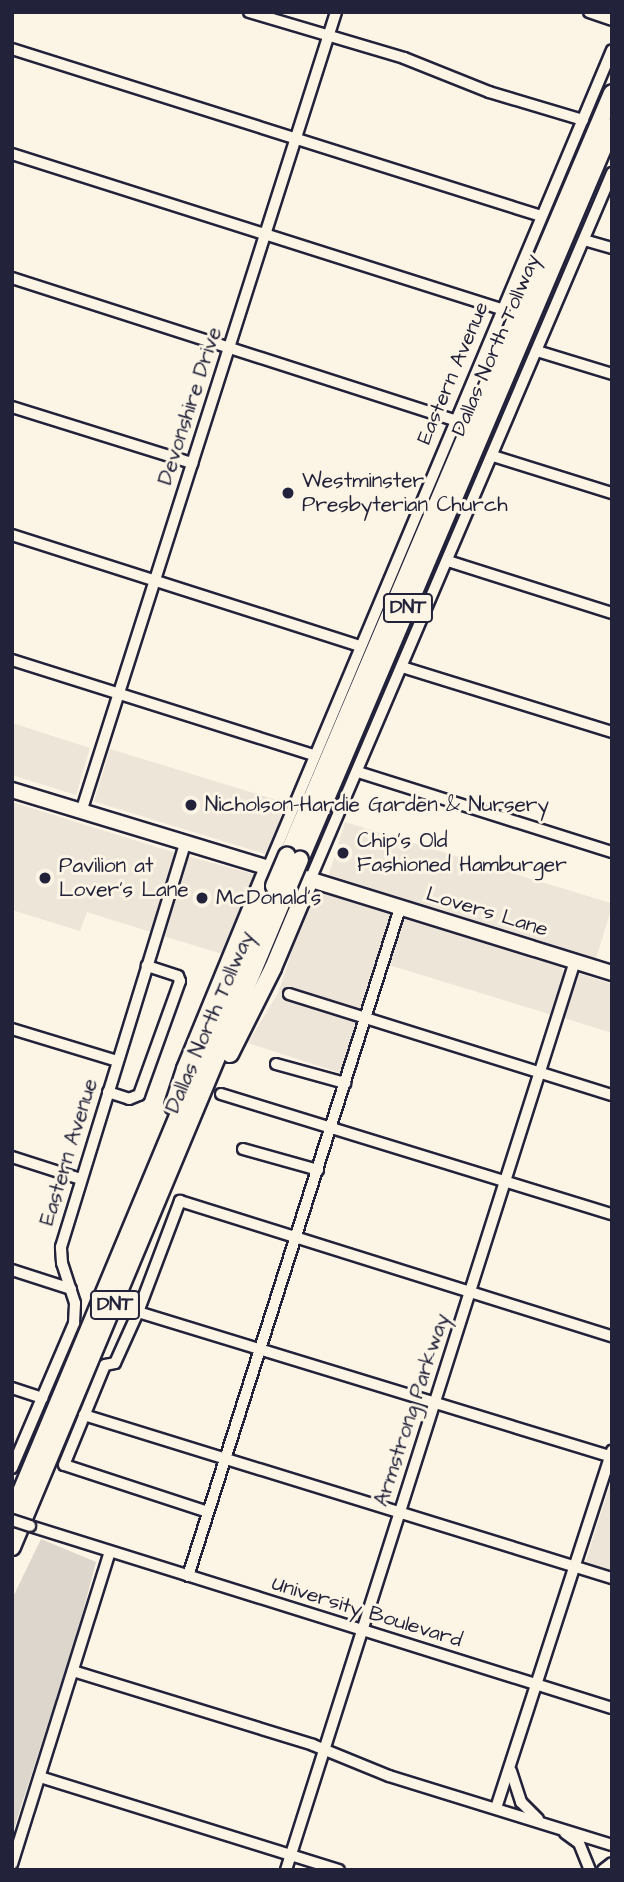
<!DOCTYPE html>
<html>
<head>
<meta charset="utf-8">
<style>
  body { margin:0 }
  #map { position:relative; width:624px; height:1882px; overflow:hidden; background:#fcf5e5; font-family:"Architects Daughter",sans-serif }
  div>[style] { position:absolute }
  .built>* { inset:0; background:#ece5d8; transform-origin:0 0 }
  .green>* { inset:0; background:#dcd6cc }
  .roads { filter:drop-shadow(2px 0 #22223b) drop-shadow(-2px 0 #22223b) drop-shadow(0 2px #22223b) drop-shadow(0 -2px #22223b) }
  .minor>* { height:10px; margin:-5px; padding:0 5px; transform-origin:5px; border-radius:5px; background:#fcf5e5 }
  .major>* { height:14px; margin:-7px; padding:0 7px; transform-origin:7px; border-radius:7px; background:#fcf5e5 }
  .highway>* { height:16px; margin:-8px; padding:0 8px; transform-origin:8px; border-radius:8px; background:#fcf5e5 }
  .bridges { filter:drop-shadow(2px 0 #22223b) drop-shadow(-2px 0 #22223b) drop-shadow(0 2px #22223b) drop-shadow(0 -2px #22223b) }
  .minor-bridge>* { height:10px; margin:-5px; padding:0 5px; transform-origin:5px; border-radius:5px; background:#fcf5e5 }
  .highway-bridge>* { height:16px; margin:-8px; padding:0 8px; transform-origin:8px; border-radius:8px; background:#fcf5e5 }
  .dots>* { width:19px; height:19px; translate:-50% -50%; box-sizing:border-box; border:4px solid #fcf5e5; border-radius:50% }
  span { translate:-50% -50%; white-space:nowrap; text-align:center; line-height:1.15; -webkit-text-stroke:6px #fcf5e5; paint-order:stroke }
  .shield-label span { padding:2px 5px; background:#fcf5e5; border:2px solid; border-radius:5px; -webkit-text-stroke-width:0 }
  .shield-label { font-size:19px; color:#22223b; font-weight:700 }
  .street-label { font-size:21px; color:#22223b }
  .poi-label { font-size:21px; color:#22223b }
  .left { translate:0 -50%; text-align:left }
  .frame { position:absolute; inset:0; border:14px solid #22223b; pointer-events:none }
</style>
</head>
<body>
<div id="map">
  <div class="built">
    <div style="clip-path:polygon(12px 723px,90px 748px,76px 795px,12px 775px)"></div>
    <div style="left:110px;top:749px;width:183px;height:55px;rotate:17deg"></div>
    <div style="clip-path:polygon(12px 802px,179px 854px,154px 933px,87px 912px,80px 931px,12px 910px)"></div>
    <div style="left:345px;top:822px;width:280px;height:58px;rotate:17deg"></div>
    <div style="clip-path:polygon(187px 856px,253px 874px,256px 878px,226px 955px,163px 936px)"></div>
    <div style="clip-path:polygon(313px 889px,434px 927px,442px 924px,560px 961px,564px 976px,552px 1015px,389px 965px,353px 1077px,248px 1043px,278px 993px)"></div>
    <div style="clip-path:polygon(578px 973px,612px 984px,612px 1033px,564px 1018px)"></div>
    <div style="clip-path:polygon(612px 1478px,612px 1575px,584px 1567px)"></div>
  </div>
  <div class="green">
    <div style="clip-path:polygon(41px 1539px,96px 1562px,79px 1627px,12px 1835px,12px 1599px)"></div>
  </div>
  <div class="roads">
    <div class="minor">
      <div style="left:249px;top:12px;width:162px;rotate:16.5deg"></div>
      <div style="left:404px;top:58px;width:92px;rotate:21.8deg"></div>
      <div style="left:489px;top:92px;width:98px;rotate:16.6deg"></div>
      <div style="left:589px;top:12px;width:24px;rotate:19deg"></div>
      <div style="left:12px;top:49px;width:555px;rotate:17.52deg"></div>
      <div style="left:12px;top:154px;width:513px;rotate:17.59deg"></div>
      <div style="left:584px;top:240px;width:29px;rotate:16deg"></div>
      <div style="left:12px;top:278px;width:465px;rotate:17.8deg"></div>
      <div style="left:537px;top:351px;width:78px;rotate:17deg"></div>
      <div style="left:12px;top:407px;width:189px;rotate:17.3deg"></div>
      <div style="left:493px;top:456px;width:125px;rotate:17.3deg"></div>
      <div style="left:12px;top:535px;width:365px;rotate:17.7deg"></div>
      <div style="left:448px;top:561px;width:172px;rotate:17.6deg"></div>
      <div style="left:12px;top:660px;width:316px;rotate:17.5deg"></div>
      <div style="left:402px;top:667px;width:220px;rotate:17.2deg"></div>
      <div style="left:358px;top:772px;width:266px;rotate:17.5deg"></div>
      <div style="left:81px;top:812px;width:840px;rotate:-72.32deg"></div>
      <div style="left:268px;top:868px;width:887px;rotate:-67.19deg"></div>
      <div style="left:310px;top:880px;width:769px;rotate:-66.87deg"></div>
      <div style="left:289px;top:994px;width:338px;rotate:17.4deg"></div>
      <div style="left:12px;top:1029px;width:110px;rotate:16.9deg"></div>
      <div style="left:276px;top:1064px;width:72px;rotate:15.4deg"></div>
      <div style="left:108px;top:1092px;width:22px;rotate:18deg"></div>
      <div style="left:129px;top:1099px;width:11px;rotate:-22deg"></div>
      <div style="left:139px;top:1095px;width:121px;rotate:-70.2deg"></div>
      <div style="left:180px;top:981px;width:5px;rotate:-112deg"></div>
      <div style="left:178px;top:976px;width:33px;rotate:-162deg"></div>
      <div style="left:221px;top:1094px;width:409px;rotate:17.1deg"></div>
      <div style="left:243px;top:1149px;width:78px;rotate:15.6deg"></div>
      <div style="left:12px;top:1157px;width:72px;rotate:17.7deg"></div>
      <div style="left:12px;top:1270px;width:62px;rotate:17.9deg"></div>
      <div style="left:138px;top:1312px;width:493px;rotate:17deg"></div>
      <div style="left:12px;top:1388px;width:32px;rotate:18deg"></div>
      <div style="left:84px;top:1415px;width:553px;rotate:17.16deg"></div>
      <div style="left:12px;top:1468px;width:158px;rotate:-66.8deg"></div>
      <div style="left:74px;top:1323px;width:20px;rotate:-87deg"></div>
      <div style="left:75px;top:1303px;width:42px;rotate:-108deg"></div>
      <div style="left:62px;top:1263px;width:16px;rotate:-94deg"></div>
      <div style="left:61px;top:1247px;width:423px;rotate:-72.9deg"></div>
      <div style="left:208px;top:1512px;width:151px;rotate:-161.9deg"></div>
      <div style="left:64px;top:1465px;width:108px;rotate:-67.7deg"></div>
      <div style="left:105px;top:1365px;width:10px;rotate:-11deg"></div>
      <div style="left:115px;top:1363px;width:56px;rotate:-65.7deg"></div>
      <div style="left:138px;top:1312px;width:119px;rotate:-69.3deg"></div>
      <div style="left:180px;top:1201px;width:453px;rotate:17.4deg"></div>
      <div style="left:30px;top:1526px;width:610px;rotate:17.37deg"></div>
      <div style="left:188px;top:1576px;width:701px;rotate:-72.39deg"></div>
      <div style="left:73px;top:1671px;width:251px;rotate:17.1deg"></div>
      <div style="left:313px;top:1745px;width:82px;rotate:22.2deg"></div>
      <div style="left:389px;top:1776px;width:233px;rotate:17.2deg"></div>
      <div style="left:511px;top:1771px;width:33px;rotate:72deg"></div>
      <div style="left:521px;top:1802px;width:24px;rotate:45deg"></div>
      <div style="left:40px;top:1777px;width:313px;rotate:17.3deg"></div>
      <div style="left:496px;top:1808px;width:376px;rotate:-72deg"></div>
      <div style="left:565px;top:1833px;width:17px;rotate:36deg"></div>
      <div style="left:579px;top:1843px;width:29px;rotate:68deg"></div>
      <div style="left:12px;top:1864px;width:327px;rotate:-72.6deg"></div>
      <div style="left:286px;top:1870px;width:954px;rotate:-72.36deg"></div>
      <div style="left:603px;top:1870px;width:11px;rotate:-38deg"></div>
    </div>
    <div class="major">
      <div style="left:12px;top:790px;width:279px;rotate:16.9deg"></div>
      <div style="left:302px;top:877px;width:325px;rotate:17.2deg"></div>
    </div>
    <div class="highway">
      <div style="left:287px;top:856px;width:829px;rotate:-66.93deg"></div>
      <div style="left:300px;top:860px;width:797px;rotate:-66.94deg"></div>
      <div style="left:230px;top:1054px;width:96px;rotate:-63.4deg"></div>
      <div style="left:273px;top:968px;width:95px;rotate:-67.2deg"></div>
      <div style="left:173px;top:1106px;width:39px;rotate:-72deg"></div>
      <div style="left:185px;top:1069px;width:217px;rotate:-67.6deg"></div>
      <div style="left:12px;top:1513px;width:680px;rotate:-67.32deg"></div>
      <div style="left:12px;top:1547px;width:712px;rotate:-67.29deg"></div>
    </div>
  </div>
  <div class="bridges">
    <div class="minor-bridge">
      <div style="left:12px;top:1520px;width:19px;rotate:18deg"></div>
    </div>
    <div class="highway-bridge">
      <div style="left:274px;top:886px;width:33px;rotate:-67deg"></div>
      <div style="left:287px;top:890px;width:33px;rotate:-67deg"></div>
    </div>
  </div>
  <div class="dots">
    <div style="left:288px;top:493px;background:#22223b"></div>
    <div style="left:191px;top:805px;background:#22223b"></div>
    <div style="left:343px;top:853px;background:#22223b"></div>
    <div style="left:45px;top:878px;background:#22223b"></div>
    <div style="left:202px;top:898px;background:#22223b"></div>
  </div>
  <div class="shield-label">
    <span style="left:408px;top:608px">DNT</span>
    <span style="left:115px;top:1305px">DNT</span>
  </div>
  <div class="street-label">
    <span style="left:496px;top:345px;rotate:-67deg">Dallas North Tollway</span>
    <span style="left:453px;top:373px;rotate:-67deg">Eastern Avenue</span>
    <span style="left:190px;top:406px;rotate:-72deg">Devonshire Drive</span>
    <span style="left:487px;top:912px;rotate:17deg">Lovers Lane</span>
    <span style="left:210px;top:1022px;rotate:-67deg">Dallas North Tollway</span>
    <span style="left:69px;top:1152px;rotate:-73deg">Eastern Avenue</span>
    <span style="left:412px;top:1410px;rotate:-72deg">Armstrong Parkway</span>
    <span style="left:367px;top:1612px;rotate:17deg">University Boulevard</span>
  </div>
  <div class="poi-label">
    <span class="left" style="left:302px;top:493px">Westminster<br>Presbyterian Church</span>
    <span class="left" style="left:205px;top:805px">Nicholson-Hardie Garden &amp; Nursery</span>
    <span class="left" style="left:357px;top:853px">Chip's Old<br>Fashioned Hamburger</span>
    <span class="left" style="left:59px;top:878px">Pavilion at<br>Lover's Lane</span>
    <span class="left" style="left:216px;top:898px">McDonald's</span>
  </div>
  <div class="frame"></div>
</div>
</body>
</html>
